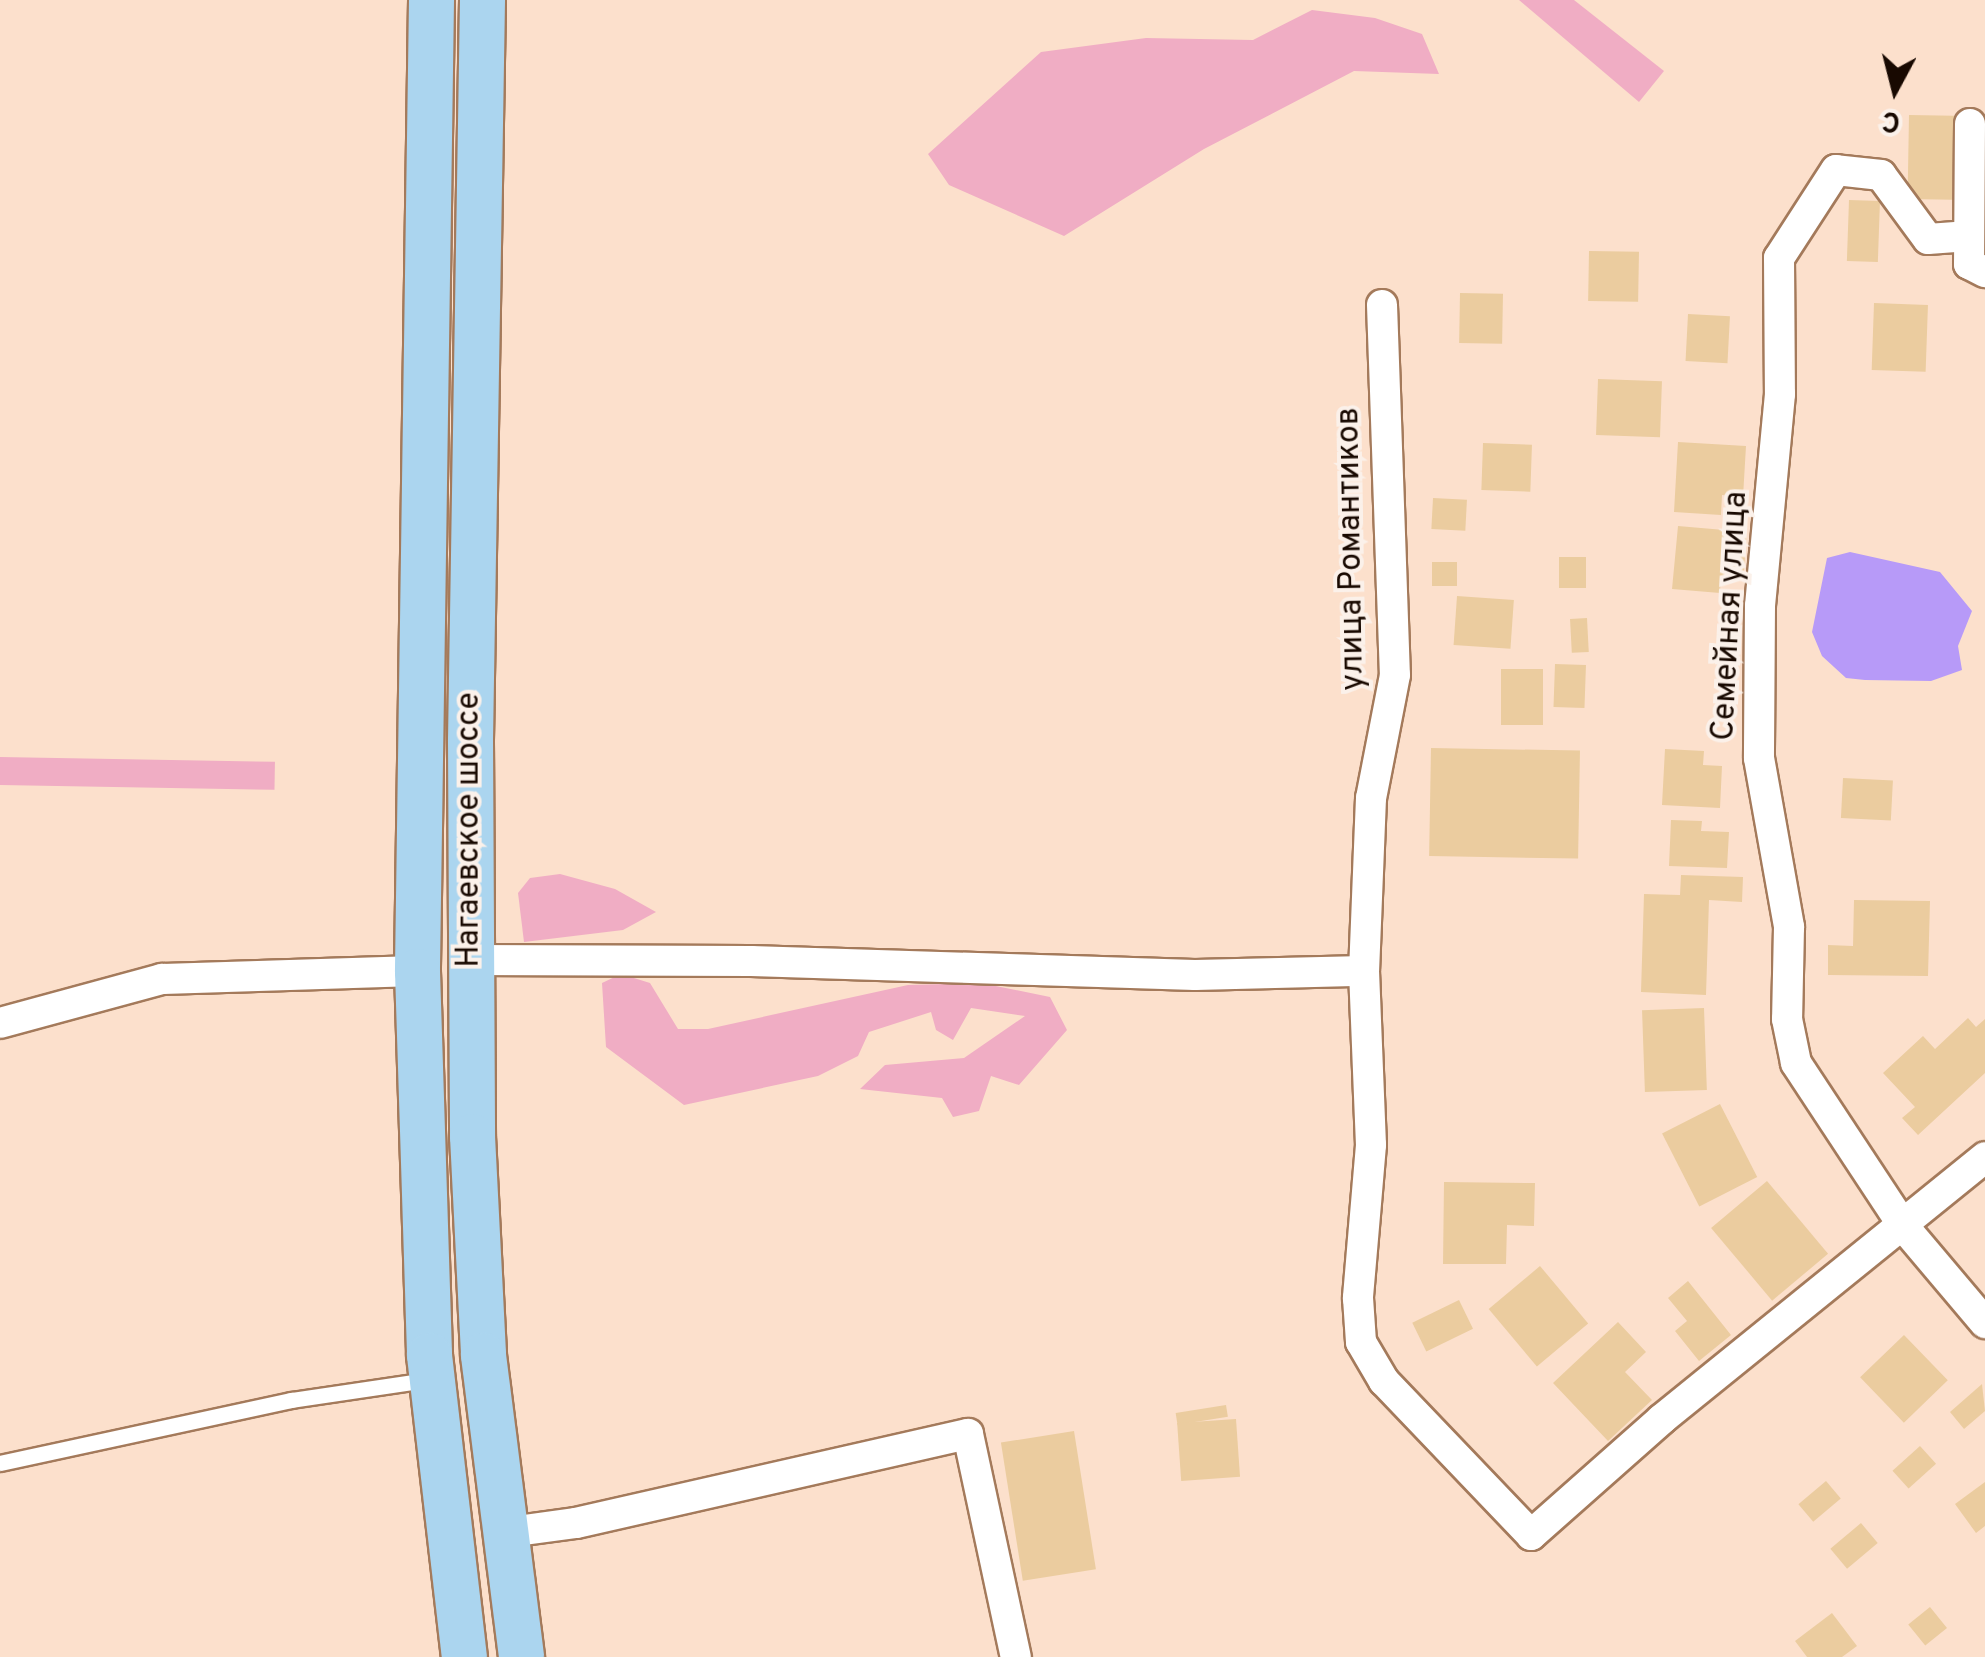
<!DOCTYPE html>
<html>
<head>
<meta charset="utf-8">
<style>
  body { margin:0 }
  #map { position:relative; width:1985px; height:1657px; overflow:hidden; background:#fce0cc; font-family:Overpass,sans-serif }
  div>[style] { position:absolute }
  .green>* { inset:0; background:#f0adc4; transform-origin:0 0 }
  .water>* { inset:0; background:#b79af8 }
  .building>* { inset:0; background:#ebcc9f; transform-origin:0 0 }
  .roads { filter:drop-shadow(2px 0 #a47a5b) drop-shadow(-2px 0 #a47a5b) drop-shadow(0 2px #a47a5b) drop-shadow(0 -2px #a47a5b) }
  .service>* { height:15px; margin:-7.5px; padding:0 7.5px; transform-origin:7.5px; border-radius:7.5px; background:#fff }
  .minor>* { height:30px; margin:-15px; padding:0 15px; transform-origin:15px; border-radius:15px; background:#fff }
  .primary>* { height:45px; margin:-22.5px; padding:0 22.5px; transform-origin:22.5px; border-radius:22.5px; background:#abd5ef }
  span { translate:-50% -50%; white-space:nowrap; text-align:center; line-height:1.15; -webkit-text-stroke:8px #fbf1ea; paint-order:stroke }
  .street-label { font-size:32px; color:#180901 }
  .north { position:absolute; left:1845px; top:40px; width:100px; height:100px; -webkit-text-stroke:8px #fbf1ea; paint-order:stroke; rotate:187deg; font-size:28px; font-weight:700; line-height:40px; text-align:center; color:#180901 }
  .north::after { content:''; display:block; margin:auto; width:35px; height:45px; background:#180901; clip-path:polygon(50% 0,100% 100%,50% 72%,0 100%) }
</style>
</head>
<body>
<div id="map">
  <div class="green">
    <div style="clip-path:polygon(1519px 0,1574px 0,1664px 71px,1639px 102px)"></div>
    <div style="clip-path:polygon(1312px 10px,1375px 18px,1422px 34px,1439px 74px,1354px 71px,1204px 149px,1064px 236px,949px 185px,928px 154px,1041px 52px,1146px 38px,1253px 40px)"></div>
    <div style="left:0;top:757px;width:275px;height:28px;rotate:1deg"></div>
    <div style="clip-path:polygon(560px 874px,615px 889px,656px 912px,623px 930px,524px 942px,518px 893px,530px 878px)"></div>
    <div style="clip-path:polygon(621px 974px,650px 983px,678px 1029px,708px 1029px,908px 985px,981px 983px,1050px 997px,1067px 1030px,1019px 1085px,991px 1076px,979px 1111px,953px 1117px,942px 1098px,860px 1089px,885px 1065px,964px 1058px,1025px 1016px,971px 1008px,953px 1040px,936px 1030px,931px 1012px,869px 1032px,858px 1056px,818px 1076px,684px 1105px,606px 1047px,602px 983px)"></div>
  </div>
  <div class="water">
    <div style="clip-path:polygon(1850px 552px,1940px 572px,1972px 611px,1958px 646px,1962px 670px,1931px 681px,1865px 680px,1846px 678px,1822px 656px,1812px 632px,1827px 558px)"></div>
  </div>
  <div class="building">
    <div style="left:1909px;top:115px;width:45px;height:84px;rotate:1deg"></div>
    <div style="left:1849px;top:200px;width:31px;height:61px;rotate:2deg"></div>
    <div style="left:1589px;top:251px;width:50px;height:50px;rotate:1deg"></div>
    <div style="left:1460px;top:293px;width:43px;height:50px;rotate:1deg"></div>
    <div style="left:1874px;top:303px;width:54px;height:67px;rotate:2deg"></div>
    <div style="left:1688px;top:314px;width:42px;height:47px;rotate:3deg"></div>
    <div style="left:1598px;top:379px;width:64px;height:56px;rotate:2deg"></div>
    <div style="clip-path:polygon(1678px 442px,1746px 446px,1743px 497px,1722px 495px,1721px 515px,1674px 512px)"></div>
    <div style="left:1483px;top:443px;width:49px;height:47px;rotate:2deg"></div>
    <div style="left:1433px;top:498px;width:34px;height:31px;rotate:3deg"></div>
    <div style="clip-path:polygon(1678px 526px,1747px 532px,1743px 580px,1721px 578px,1720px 593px,1672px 589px)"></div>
    <div style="left:1559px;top:557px;width:27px;height:31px"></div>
    <div style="left:1457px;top:562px;width:24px;height:25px;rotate:90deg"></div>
    <div style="left:1457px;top:596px;width:57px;height:49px;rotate:4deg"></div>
    <div style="left:1587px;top:618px;width:34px;height:17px;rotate:87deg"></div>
    <div style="left:1555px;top:664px;width:31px;height:43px;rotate:2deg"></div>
    <div style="left:1501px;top:669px;width:42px;height:56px"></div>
    <div style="left:1431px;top:748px;width:149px;height:108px;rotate:1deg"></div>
    <div style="clip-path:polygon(1665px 749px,1704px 751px,1703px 765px,1722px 766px,1720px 808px,1662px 805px)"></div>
    <div style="left:1843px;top:778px;width:50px;height:40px;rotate:3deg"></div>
    <div style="clip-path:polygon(1671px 820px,1702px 821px,1701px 831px,1729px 832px,1727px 868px,1669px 866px)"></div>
    <div style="clip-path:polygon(1681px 875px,1743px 877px,1742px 902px,1709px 900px,1706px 995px,1641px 992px,1644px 894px,1680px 895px)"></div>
    <div style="clip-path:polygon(1854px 900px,1930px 901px,1928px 976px,1828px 975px,1828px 945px,1853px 946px)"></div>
    <div style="left:1704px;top:1008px;width:82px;height:62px;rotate:88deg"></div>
    <div style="clip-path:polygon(1968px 1018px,1976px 1027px,1985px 1019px,1985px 1073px,1918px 1135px,1902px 1118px,1915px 1107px,1883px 1073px,1923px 1036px,1935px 1049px)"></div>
    <div style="left:1720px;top:1104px;width:82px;height:65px;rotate:63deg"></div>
    <div style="left:1767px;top:1181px;width:95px;height:73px;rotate:50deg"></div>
    <div style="clip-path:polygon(1444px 1182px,1535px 1183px,1534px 1226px,1507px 1225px,1506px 1264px,1443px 1264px)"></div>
    <div style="left:1540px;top:1266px;width:75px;height:67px;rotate:50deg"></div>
    <div style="clip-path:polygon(1688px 1281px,1731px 1335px,1699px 1361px,1675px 1331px,1687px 1321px,1668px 1298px)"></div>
    <div style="left:1459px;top:1300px;width:32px;height:52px;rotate:64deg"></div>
    <div style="clip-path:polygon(1618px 1322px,1646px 1352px,1625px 1372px,1652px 1400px,1608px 1441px,1553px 1383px)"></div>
    <div style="left:1904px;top:1335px;width:63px;height:61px;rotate:46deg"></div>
    <div style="clip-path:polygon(1982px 1384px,1985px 1411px,1964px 1429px,1950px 1412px)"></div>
    <div style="left:1226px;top:1405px;width:12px;height:51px;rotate:81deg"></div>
    <div style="left:1236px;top:1419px;width:58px;height:59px;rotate:86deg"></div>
    <div style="left:1074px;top:1431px;width:140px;height:74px;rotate:81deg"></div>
    <div style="left:1920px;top:1446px;width:24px;height:37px;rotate:48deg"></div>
    <div style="left:1826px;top:1481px;width:23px;height:36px;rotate:50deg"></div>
    <div style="clip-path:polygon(1985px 1482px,1985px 1526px,1976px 1533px,1955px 1504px)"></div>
    <div style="left:1861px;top:1523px;width:26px;height:40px;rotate:50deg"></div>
    <div style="left:1930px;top:1607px;width:27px;height:28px;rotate:51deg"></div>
    <div style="clip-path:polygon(1832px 1613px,1857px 1646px,1842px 1657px,1807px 1657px,1795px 1641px)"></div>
  </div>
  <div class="roads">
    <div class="service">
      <div style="left:0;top:1463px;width:298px;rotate:-12.2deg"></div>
      <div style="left:291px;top:1400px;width:137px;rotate:-8.4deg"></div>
    </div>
    <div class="minor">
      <div style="left:1970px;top:124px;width:140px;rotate:90.4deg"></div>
      <div style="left:1969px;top:264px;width:18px;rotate:27deg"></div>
      <div style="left:1969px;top:236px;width:41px;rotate:175.8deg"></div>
      <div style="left:1928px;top:239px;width:79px;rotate:-126.3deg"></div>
      <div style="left:1881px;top:175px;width:45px;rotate:-173.7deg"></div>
      <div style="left:1836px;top:170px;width:105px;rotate:122.9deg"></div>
      <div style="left:1779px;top:258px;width:136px;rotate:89.6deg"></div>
      <div style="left:1780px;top:394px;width:213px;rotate:95.4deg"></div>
      <div style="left:1760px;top:606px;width:152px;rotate:90.4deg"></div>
      <div style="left:1759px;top:758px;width:172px;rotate:79.9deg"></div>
      <div style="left:1789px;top:927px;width:92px;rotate:91.2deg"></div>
      <div style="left:1787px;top:1019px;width:45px;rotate:78.4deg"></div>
      <div style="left:1796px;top:1063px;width:196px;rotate:56.6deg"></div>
      <div style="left:1904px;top:1227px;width:126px;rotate:49.8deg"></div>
      <div style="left:1382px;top:305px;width:370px;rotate:88deg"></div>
      <div style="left:1395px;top:675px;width:125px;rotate:101deg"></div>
      <div style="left:1371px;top:798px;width:173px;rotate:92.3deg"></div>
      <div style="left:1364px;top:971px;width:174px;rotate:87.7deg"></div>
      <div style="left:1371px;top:1145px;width:154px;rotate:94.9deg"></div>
      <div style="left:1358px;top:1298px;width:44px;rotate:86.1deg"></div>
      <div style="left:1361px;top:1342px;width:45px;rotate:59.5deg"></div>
      <div style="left:1384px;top:1381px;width:213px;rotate:46.3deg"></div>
      <div style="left:1531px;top:1535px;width:175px;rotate:-41.5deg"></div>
      <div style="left:1662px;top:1419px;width:416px;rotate:-39deg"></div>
      <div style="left:468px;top:960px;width:283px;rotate:0.2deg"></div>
      <div style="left:751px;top:961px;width:444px;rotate:1.8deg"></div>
      <div style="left:1195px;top:975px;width:169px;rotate:-1.4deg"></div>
      <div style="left:0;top:1023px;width:168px;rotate:-15.2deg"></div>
      <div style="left:162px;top:979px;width:255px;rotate:-1.8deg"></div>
      <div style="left:502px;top:1533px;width:75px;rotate:-7.7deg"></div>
      <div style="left:576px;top:1523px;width:402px;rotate:-12.8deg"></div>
      <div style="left:968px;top:1434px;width:228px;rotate:77.9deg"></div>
    </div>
    <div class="primary">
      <div style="left:431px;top:0;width:971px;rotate:90.83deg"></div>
      <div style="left:417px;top:971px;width:384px;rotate:88.2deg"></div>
      <div style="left:429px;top:1355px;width:304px;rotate:83.4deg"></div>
      <div style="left:482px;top:0;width:741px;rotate:90.93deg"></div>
      <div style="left:470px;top:741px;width:395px;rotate:89.7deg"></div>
      <div style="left:472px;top:1136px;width:219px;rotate:87.1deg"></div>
      <div style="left:483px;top:1355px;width:304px;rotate:82.8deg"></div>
    </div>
  </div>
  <div class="street-label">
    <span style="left:1352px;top:549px;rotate:-91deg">улица Романтиков</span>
    <span style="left:1731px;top:616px;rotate:-87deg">Семейная улица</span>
    <span style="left:470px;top:830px;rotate:-90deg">Нагаевское шоссе</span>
  </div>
  <div class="north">С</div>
</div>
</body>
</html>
